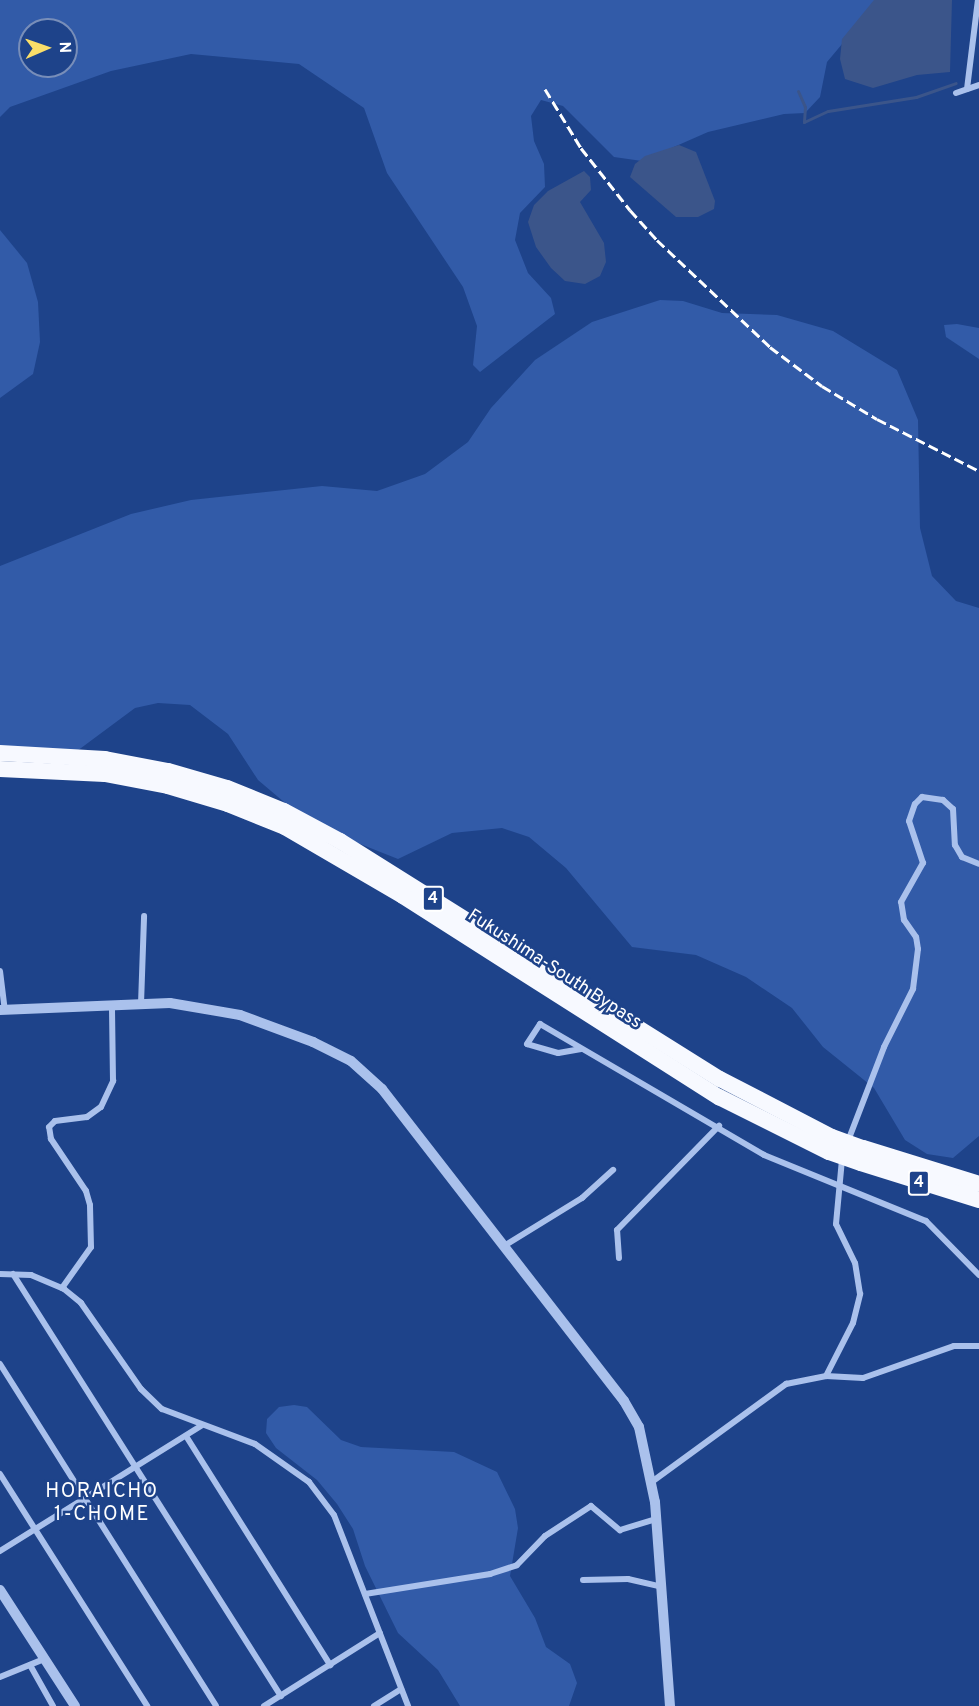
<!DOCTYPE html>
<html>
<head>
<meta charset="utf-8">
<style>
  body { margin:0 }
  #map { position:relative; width:979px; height:1706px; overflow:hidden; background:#1e438a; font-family:Overpass,sans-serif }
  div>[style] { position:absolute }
  .green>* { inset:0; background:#325ba8 }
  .water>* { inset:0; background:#3b558a }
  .stream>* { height:3px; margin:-1.5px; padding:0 1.5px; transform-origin:1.5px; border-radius:1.5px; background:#3b558a }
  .minor>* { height:6px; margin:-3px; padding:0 3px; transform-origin:3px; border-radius:3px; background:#aac1ec }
  .tertiary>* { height:10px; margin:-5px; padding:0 5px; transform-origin:5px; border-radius:5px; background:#aac1ec }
  .trunk>* { height:16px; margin:-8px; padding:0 8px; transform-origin:8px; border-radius:8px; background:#f7f9ff }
  .rail>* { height:3px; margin-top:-1.5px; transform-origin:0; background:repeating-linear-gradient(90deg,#fff 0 10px,transparent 0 14.5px) }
  .trunk-bridge>* { height:16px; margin:-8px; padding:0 8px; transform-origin:8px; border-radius:8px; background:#f7f9ff }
  span { translate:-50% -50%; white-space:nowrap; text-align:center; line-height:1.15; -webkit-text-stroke:5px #1e438a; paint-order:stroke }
  .shield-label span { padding:2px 4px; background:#1e438a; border:2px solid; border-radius:4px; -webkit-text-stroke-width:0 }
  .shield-label { font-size:16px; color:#fff; font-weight:700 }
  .street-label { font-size:18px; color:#fff }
  .neighbourhood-label { font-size:20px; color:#fff; letter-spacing:1.5px }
  .north { position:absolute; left:18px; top:18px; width:60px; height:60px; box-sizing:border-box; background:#1e438a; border:2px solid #788eb9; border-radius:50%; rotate:88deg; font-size:16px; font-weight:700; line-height:24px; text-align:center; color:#fff }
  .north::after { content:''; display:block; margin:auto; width:21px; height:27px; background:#fade69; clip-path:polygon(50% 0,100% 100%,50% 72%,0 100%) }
</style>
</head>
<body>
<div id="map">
  <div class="green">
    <div style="clip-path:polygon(evenodd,0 0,879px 0,827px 62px,820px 97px,805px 113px,784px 114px,708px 132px,642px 161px,614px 157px,563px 106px,541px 100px,531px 116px,534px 141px,544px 164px,545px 187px,520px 213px,515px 240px,528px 273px,551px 298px,555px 314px,480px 372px,473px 365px,477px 326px,463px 287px,387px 173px,364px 108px,299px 64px,191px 54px,111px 71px,10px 107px,0 117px,0 0,30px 30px,66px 30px,66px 66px,30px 66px,30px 30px)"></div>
    <div style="clip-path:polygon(0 230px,27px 263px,38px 302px,40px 342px,33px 374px,0 398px)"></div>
    <div style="clip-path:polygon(660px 300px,683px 301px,722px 313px,777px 315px,833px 331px,897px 370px,918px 420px,920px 528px,932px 576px,956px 601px,979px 608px,979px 1136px,953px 1158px,927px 1154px,905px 1140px,874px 1088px,823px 1047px,792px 1008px,746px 977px,696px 955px,632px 947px,566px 868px,529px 837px,502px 828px,452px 833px,398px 859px,310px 824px,258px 780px,228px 734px,190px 705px,158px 703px,135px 708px,73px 754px,0 751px,0 566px,131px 514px,191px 500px,322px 486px,377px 491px,425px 474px,468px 442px,491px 408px,535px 360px,592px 322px)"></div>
    <div style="clip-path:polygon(957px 324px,979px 328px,979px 359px,946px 337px,944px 325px)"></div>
    <div style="clip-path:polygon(294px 1405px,307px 1407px,341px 1440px,361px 1447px,454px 1452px,497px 1472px,515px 1509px,518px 1528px,510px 1576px,535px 1618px,546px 1647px,570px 1664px,577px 1683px,569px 1706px,460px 1706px,438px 1670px,398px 1633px,365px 1566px,353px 1529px,337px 1504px,317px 1480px,276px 1448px,266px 1433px,267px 1419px,279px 1407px)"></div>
  </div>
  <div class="water">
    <div style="clip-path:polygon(874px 0,952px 0,950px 72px,917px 75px,873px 88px,845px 79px,840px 59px,842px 39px)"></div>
    <div style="clip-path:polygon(679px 145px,696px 152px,715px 201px,714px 209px,698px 217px,676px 217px,630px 177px,635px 164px,645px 156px)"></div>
    <div style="clip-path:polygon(584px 171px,590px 177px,591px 190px,580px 202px,604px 243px,606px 262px,600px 276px,585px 284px,565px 281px,551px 268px,536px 247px,528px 222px,534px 205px,548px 191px)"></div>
  </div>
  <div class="stream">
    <div style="left:798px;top:91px;width:17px;rotate:66deg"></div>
    <div style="left:805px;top:107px;width:15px;rotate:94deg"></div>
    <div style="left:804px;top:122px;width:26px;rotate:-25deg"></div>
    <div style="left:828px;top:111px;width:89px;rotate:-9deg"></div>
    <div style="left:916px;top:97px;width:42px;rotate:-19.3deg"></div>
  </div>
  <div class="minor">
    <div style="left:967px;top:89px;width:90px;rotate:-83deg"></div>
    <div style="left:956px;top:93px;width:24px;rotate:-19deg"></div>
    <div style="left:0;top:971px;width:39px;rotate:83deg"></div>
    <div style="left:141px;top:1004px;width:88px;rotate:-88deg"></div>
    <div style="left:581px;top:1049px;width:23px;rotate:170deg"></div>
    <div style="left:558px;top:1053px;width:32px;rotate:-164deg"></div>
    <div style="left:527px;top:1044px;width:24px;rotate:-57deg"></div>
    <div style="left:540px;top:1024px;width:259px;rotate:30.3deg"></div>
    <div style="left:764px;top:1155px;width:175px;rotate:22.2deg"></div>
    <div style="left:926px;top:1221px;width:76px;rotate:45.5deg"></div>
    <div style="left:848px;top:1141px;width:101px;rotate:-69deg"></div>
    <div style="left:884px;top:1047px;width:65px;rotate:-63.4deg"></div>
    <div style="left:913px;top:989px;width:40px;rotate:-82.9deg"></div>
    <div style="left:918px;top:949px;width:12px;rotate:-99deg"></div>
    <div style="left:916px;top:937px;width:21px;rotate:-125deg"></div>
    <div style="left:904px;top:920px;width:18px;rotate:-99deg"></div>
    <div style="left:901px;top:902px;width:45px;rotate:-60.6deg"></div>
    <div style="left:923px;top:863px;width:44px;rotate:-108.4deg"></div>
    <div style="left:909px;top:821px;width:18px;rotate:-71deg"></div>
    <div style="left:915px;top:804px;width:10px;rotate:-45deg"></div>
    <div style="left:922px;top:797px;width:21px;rotate:8deg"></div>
    <div style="left:943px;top:800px;width:13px;rotate:42deg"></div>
    <div style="left:953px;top:809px;width:36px;rotate:87deg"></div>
    <div style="left:955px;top:845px;width:14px;rotate:60deg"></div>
    <div style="left:962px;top:857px;width:18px;rotate:22deg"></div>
    <div style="left:504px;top:1246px;width:92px;rotate:-31.6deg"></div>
    <div style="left:582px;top:1198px;width:42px;rotate:-42.1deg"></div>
    <div style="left:619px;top:1258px;width:28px;rotate:-94deg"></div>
    <div style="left:617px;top:1230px;width:146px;rotate:-45.6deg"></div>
    <div style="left:0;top:1274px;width:31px;rotate:2deg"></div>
    <div style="left:31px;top:1275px;width:36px;rotate:23deg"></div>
    <div style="left:64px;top:1289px;width:22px;rotate:39deg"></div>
    <div style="left:81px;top:1303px;width:105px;rotate:55.1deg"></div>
    <div style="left:141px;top:1389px;width:29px;rotate:44deg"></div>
    <div style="left:162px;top:1409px;width:99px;rotate:20.6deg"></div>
    <div style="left:255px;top:1444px;width:66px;rotate:35.1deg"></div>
    <div style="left:309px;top:1482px;width:41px;rotate:52.9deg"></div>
    <div style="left:334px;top:1515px;width:205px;rotate:68.8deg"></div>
    <div style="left:13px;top:1274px;width:500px;rotate:57.6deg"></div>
    <div style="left:62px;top:1288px;width:50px;rotate:-54.7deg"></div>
    <div style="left:91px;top:1247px;width:42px;rotate:-91.4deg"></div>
    <div style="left:90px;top:1205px;width:15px;rotate:-106deg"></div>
    <div style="left:86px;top:1191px;width:63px;rotate:-123.9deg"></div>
    <div style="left:51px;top:1139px;width:12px;rotate:-99deg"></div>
    <div style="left:49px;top:1127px;width:8px;rotate:-45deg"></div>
    <div style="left:55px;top:1121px;width:32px;rotate:-7deg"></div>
    <div style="left:87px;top:1117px;width:17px;rotate:-36deg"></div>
    <div style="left:101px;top:1107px;width:29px;rotate:-65deg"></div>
    <div style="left:113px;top:1081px;width:76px;rotate:-90.8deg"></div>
    <div style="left:0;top:1364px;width:404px;rotate:57.7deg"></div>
    <div style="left:826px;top:1376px;width:59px;rotate:-63deg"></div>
    <div style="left:853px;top:1323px;width:30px;rotate:-76deg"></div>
    <div style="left:860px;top:1294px;width:31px;rotate:-99deg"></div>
    <div style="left:855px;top:1263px;width:43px;rotate:-116deg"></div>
    <div style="left:836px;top:1224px;width:65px;rotate:-84.7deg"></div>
    <div style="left:186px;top:1436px;width:271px;rotate:57.8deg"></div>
    <div style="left:0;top:1474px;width:275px;rotate:57.6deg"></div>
    <div style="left:653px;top:1481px;width:165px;rotate:-36.1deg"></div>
    <div style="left:786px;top:1384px;width:41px;rotate:-11.3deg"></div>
    <div style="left:826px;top:1376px;width:37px;rotate:3deg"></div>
    <div style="left:863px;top:1378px;width:96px;rotate:-19.4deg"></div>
    <div style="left:954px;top:1346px;width:25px"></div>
    <div style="left:0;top:1551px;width:237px;rotate:-31.9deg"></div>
    <div style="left:583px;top:1580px;width:45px;rotate:-1.3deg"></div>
    <div style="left:628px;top:1579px;width:35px;rotate:13deg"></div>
    <div style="left:365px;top:1594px;width:127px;rotate:-9.1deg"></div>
    <div style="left:490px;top:1574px;width:28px;rotate:-18deg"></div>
    <div style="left:517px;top:1565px;width:40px;rotate:-46deg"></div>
    <div style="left:545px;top:1536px;width:55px;rotate:-33.1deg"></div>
    <div style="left:591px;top:1506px;width:38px;rotate:40deg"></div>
    <div style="left:620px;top:1530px;width:39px;rotate:-17deg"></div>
    <div style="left:30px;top:1665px;width:47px;rotate:60.7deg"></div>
    <div style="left:0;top:1677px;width:48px;rotate:-22.2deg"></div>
    <div style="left:264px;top:1706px;width:137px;rotate:-32.2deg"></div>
    <div style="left:374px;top:1706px;width:32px;rotate:-32deg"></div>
  </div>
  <div class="tertiary">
    <div style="left:0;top:1010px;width:170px;rotate:-2.4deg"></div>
    <div style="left:170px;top:1003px;width:71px;rotate:9.7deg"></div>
    <div style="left:240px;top:1015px;width:78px;rotate:20.3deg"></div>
    <div style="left:313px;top:1042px;width:42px;rotate:26.6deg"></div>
    <div style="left:351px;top:1061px;width:42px;rotate:42.1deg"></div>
    <div style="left:382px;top:1089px;width:395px;rotate:52.2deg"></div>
    <div style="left:624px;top:1401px;width:30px;rotate:60deg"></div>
    <div style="left:639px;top:1427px;width:77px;rotate:78deg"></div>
    <div style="left:655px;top:1502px;width:205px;rotate:85.8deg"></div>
    <div style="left:0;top:1590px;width:138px;rotate:57.1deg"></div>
  </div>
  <div class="trunk">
    <div style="left:0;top:753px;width:105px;rotate:3.3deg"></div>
    <div style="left:105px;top:759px;width:64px;rotate:10.8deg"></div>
    <div style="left:168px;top:771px;width:61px;rotate:16.1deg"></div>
    <div style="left:227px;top:788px;width:61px;rotate:22deg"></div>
    <div style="left:284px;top:811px;width:64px;rotate:28.2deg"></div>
    <div style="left:340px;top:841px;width:448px;rotate:32.1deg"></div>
    <div style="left:720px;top:1079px;width:126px;rotate:27.4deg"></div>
    <div style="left:0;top:769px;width:105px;rotate:2.7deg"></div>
    <div style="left:105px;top:774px;width:64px;rotate:10.8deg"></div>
    <div style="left:168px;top:786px;width:63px;rotate:16.7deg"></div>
    <div style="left:228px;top:804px;width:61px;rotate:22deg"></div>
    <div style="left:285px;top:827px;width:137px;rotate:30.3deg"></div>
    <div style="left:403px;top:896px;width:375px;rotate:32.5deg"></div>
    <div style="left:719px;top:1097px;width:123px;rotate:26.6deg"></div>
    <div style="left:863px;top:1148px;width:121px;rotate:17.2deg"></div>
    <div style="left:861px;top:1163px;width:124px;rotate:17.4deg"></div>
  </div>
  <div class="rail">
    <div style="left:545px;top:89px;width:69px;rotate:58.6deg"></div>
    <div style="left:581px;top:148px;width:79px;rotate:51.7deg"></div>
    <div style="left:630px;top:210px;width:40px;rotate:48deg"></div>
    <div style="left:657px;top:240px;width:156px;rotate:43.4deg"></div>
    <div style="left:770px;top:347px;width:65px;rotate:36.9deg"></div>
    <div style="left:822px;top:386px;width:64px;rotate:31deg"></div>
    <div style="left:877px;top:419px;width:114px;rotate:27deg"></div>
  </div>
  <div class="trunk-bridge">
    <div style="left:832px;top:1137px;width:33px;rotate:20deg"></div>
    <div style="left:829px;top:1152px;width:34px;rotate:19deg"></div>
  </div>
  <div class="shield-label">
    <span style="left:433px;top:899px">4</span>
    <span style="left:919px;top:1183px">4</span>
  </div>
  <div class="street-label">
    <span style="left:554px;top:970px;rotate:33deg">Fukushima-South Bypass</span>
  </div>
  <div class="neighbourhood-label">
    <span style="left:102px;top:1504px">HORAICHO<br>1-CHOME</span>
  </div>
  <div class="north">N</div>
</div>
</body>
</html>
